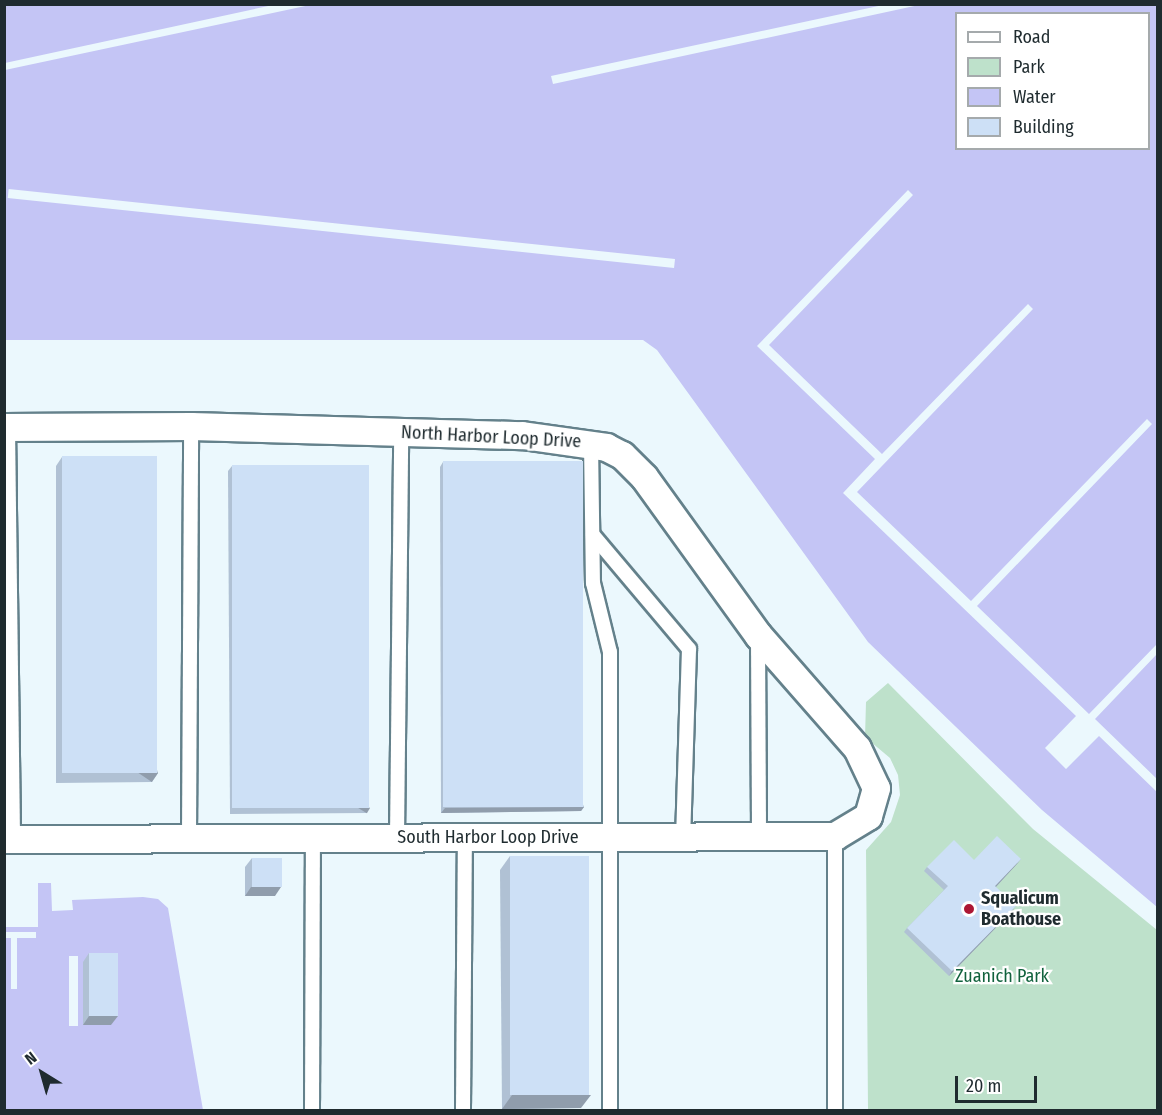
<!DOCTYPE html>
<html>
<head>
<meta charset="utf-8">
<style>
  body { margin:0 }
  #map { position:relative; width:1162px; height:1115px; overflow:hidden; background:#ebf8fd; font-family:"Fira Sans Condensed",sans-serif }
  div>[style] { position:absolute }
  .green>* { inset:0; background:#bee1cb }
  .water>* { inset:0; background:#c4c5f5 }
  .pier>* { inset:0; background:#ebf8fd; transform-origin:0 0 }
  .roads { filter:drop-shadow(2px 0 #64818b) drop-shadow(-2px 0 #64818b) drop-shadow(0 2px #64818b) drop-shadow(0 -2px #64818b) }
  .lane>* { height:14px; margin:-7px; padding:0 7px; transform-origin:7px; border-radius:7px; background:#fff }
  .street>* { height:27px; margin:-13.5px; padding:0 13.5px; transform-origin:13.5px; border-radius:13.5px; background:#fff }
  .wall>* { inset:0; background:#b0c1d4 }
  .shaded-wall>* { inset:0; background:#909dac; transform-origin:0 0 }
  .building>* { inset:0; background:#cde0f6; transform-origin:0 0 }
  .dots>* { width:16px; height:16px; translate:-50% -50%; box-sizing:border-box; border:3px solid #fff; border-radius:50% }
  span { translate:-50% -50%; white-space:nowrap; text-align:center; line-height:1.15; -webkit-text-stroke:4.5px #fff; paint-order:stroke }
  .street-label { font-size:18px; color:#1f2b2f }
  .poi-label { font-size:18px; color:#1f2b2f; font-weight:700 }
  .left { translate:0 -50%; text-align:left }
  .park-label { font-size:18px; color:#11623d }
  .frame { position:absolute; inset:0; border:6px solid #1f2b2f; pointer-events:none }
  .legend { position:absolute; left:955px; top:12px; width:195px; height:138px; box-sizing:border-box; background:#fff; border:2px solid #a5aaac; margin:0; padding:8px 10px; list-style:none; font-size:18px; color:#1f2b2f }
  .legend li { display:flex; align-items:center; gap:12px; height:30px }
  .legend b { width:30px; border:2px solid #a5aaac }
  .north { position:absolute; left:12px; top:1043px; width:60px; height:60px; -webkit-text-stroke:4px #fff; paint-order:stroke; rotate:323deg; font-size:16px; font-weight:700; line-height:24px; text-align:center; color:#1f2b2f }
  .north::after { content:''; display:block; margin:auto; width:21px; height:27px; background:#1f2b2f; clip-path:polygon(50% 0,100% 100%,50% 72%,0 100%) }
  .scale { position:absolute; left:955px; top:1076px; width:82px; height:27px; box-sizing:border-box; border:3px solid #1f2b2f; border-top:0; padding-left:8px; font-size:18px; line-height:21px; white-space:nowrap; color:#1f2b2f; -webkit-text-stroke:4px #fff; paint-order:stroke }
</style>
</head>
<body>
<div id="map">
  <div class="green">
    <div style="clip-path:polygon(888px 683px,1033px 829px,1157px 930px,1157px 1110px,868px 1110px,866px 850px,891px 822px,900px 795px,898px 775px,890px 758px,865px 737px,866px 702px)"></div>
  </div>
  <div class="water">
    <div style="clip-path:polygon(evenodd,4px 5px,1157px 5px,1157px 907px,1042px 810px,868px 642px,657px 350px,643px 340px,5px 340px,4px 5px,956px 14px,1148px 14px,1148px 148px,956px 148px,956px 14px)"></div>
    <div style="clip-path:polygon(38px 883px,51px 883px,52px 911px,73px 910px,72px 900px,143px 897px,158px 899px,168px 908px,203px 1110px,5px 1110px,4px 927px,38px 927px)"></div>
  </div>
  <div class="pier">
    <div style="clip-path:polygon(273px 5px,310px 5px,5px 70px,5px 63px)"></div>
    <div style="clip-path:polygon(883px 5px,919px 5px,553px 84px,551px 76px)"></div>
    <div style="clip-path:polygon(908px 190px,913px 195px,769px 345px,882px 454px,1028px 304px,1033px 309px,857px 492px,971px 601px,1147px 419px,1152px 424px,977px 606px,1089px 714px,1157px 644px,1157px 654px,1095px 719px,1157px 779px,1157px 792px,1099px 736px,1066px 769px,1045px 748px,1076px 716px,843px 493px,875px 459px,757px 346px)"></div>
    <div style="left:675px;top:259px;width:9px;height:670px;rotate:96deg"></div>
    <div style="clip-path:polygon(5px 932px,36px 932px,36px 938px,17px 938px,17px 989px,11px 989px,11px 938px,5px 938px)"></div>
    <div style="left:69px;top:956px;width:9px;height:70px"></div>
  </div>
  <div class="roads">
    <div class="lane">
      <div style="left:8px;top:427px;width:412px;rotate:89.3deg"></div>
      <div style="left:591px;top:443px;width:140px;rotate:89.2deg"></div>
      <div style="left:593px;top:583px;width:71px;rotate:76.2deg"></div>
      <div style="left:610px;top:652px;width:458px;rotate:90deg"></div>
      <div style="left:593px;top:535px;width:149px;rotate:49.9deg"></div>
      <div style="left:689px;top:649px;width:187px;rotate:91.8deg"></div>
      <div style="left:758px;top:637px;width:199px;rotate:89.7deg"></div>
      <div style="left:189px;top:838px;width:412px;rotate:-89.7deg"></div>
      <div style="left:397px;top:838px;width:406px;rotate:-89.4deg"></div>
      <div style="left:312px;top:1110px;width:272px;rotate:-89.8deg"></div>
      <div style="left:463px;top:1110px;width:273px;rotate:-89.6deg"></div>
      <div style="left:835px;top:1110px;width:274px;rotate:-90deg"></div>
    </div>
    <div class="street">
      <div style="left:4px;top:427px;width:187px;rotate:-0.3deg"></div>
      <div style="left:191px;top:426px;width:331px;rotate:1.6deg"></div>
      <div style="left:522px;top:435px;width:85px;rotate:8.1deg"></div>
      <div style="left:606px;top:447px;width:18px;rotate:27deg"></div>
      <div style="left:622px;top:455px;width:31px;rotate:45deg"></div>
      <div style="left:644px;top:477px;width:195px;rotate:54.2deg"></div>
      <div style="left:758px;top:635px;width:150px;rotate:48.8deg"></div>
      <div style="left:857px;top:748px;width:44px;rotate:64.6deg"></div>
      <div style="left:876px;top:788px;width:29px;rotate:106deg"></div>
      <div style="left:868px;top:816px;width:39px;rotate:149deg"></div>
      <div style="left:835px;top:836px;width:831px;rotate:179.79deg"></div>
    </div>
  </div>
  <div class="wall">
    <div style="clip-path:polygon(62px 457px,158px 773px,152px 782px,56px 783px,56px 466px)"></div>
    <div style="clip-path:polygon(443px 462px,584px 807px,581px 811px,441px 813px,440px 467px)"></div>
    <div style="clip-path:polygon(232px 466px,367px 813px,230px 814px,228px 471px)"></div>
    <div style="clip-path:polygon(510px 856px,581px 1108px,502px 1109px,500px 870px)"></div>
    <div style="clip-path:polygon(252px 858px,275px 896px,245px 896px,245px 867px)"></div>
    <div style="clip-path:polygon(1021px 859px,996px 887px,1012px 911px,949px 976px,904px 932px,907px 928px,944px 890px,924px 871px,927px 867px,974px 860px)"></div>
    <div style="clip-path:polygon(89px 953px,111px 1025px,83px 1025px,83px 962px)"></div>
  </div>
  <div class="shaded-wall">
    <div style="left:158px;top:773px;width:11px;height:95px;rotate:124deg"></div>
    <div style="clip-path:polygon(584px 807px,581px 811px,441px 813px,445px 808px)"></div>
    <div style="left:370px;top:808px;width:6px;height:137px;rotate:121deg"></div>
    <div style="clip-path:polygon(1021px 859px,1017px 864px,992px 891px,995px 886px)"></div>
    <div style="clip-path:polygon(251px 887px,281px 887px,275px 896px,245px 896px)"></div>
    <div style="clip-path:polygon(1016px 906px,1012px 911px,949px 976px,952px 971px)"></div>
    <div style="clip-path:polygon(89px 1016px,118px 1016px,111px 1025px,83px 1025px)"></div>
    <div style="clip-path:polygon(512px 1095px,591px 1095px,581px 1108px,502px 1109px)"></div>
  </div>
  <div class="building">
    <div style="left:157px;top:456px;width:317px;height:95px;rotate:90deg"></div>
    <div style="left:583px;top:461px;width:346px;height:140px;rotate:90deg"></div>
    <div style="left:369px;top:465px;width:343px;height:137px;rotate:90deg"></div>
    <div style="clip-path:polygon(997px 836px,1021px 859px,995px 886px,1016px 906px,952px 971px,907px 928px,948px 886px,927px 867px,954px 840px,974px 860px)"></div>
    <div style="left:510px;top:856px;width:79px;height:239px"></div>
    <div style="left:252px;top:858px;width:30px;height:29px"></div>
    <div style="left:89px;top:953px;width:29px;height:63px"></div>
  </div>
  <div class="dots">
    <div style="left:969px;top:909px;background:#ac1734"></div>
  </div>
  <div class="street-label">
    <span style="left:491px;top:437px;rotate:3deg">North Harbor Loop Drive</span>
    <span style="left:488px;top:837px">South Harbor Loop Drive</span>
  </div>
  <div class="poi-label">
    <span class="left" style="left:981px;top:909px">Squalicum<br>Boathouse</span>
  </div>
  <div class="park-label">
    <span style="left:1002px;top:976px">Zuanich Park</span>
  </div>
  <div class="frame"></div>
  <ul class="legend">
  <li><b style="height:8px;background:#fff"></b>Road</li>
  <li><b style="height:16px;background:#bee1cb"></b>Park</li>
  <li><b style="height:16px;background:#c4c5f5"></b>Water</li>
  <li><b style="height:16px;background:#cde0f6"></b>Building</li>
  </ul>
  <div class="north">N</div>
  <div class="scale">20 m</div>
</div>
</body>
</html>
